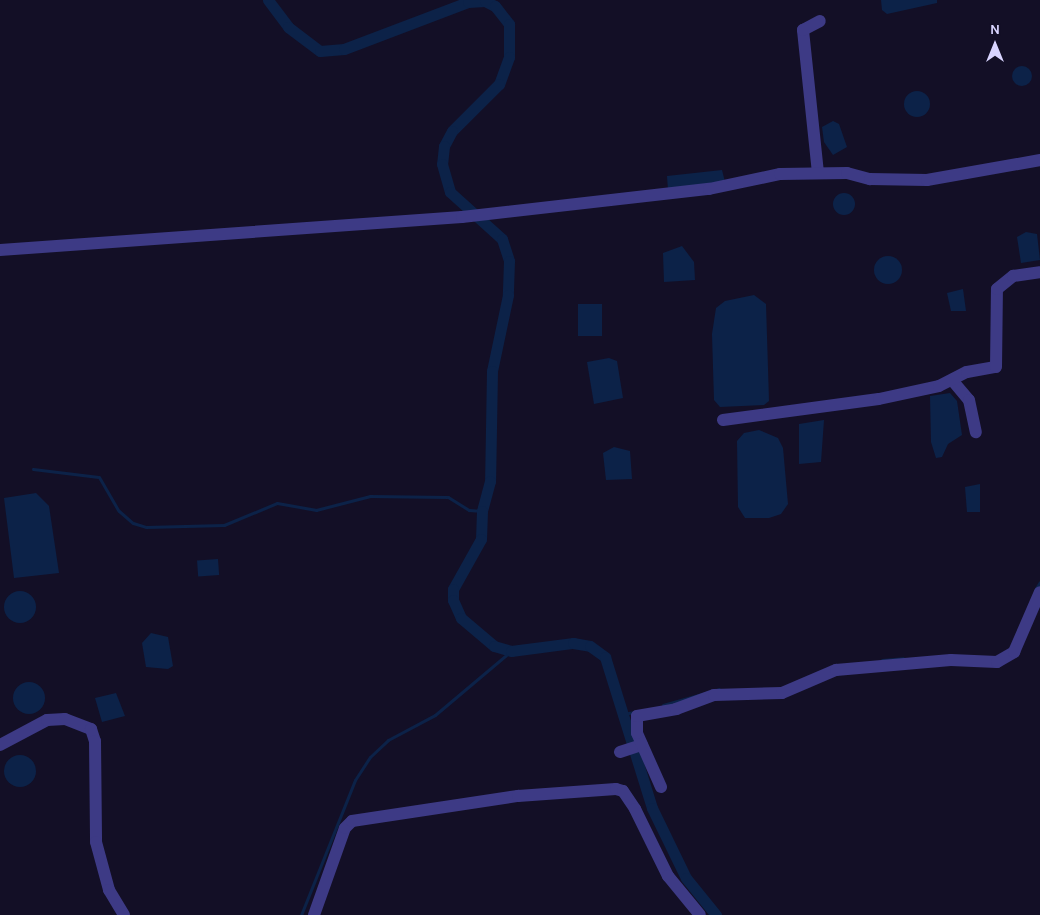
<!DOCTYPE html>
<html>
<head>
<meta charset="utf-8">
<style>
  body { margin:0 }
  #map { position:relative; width:1040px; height:915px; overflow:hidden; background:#130f26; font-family:Karla,sans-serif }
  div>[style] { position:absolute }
  .water>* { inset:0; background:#0c2248; transform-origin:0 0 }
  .round { border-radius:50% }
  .stream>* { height:3px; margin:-1.5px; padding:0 1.5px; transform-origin:1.5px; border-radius:1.5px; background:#0c2248 }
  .canal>* { height:11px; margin:-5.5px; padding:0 5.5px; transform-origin:5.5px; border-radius:5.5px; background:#0c2248 }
  .minor>* { height:12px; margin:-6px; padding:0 6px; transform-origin:6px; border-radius:6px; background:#3d3a85 }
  span { translate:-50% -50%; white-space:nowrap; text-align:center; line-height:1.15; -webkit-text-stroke:5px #130f26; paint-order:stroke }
  .north { position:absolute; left:970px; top:20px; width:50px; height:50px; -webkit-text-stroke:4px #130f26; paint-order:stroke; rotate:0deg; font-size:14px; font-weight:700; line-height:20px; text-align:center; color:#d9d4ff }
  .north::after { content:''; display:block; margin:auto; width:18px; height:22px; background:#d9d4ff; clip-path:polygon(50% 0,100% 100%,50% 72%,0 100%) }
</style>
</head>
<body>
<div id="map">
  <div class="water">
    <div style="clip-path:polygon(881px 0,937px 0,937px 3px,887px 14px,882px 10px)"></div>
    <div class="round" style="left:1012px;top:66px;width:20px;height:20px"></div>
    <div class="round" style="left:904px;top:91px;width:26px;height:26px"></div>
    <div style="clip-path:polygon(833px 121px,839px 124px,847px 147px,833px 155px,824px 142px,822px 127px)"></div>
    <div style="clip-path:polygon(722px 170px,725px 182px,668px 190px,667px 176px)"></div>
    <div class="round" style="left:833px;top:193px;width:22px;height:22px"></div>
    <div style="clip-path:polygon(1026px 232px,1037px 234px,1040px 260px,1021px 263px,1017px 237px)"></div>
    <div style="clip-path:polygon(682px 246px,694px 262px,695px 280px,664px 282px,663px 253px)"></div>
    <div class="round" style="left:874px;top:256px;width:28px;height:28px"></div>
    <div style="clip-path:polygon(963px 289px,966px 311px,951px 311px,947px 293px)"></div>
    <div style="clip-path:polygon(754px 295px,766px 304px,769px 401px,764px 405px,720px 407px,714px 400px,712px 334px,716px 308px,725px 301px)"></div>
    <div style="left:578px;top:304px;width:24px;height:32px"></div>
    <div style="clip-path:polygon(609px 358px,617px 361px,623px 398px,594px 404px,587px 362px)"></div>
    <div style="clip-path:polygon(950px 393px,957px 401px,962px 435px,948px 444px,942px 457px,936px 458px,931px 442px,930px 396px)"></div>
    <div style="clip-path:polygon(824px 420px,821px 462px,799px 464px,799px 424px)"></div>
    <div style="clip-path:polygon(759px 430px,778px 438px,783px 448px,788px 504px,781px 514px,769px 518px,745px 518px,738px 507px,737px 441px,744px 433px)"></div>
    <div style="clip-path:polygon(614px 447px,630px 451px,632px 479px,606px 480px,603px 453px)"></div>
    <div style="clip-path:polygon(980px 484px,980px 512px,967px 512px,965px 487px)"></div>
    <div style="clip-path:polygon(36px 493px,49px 506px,59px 573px,14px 578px,4px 498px)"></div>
    <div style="left:218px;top:559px;width:16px;height:21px;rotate:86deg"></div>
    <div class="round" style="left:4px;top:591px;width:32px;height:32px"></div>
    <div style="clip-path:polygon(151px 633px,168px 637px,173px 666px,168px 669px,146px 667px,142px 643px)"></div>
    <div class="round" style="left:13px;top:682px;width:32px;height:32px"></div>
    <div style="clip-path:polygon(116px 693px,125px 716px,102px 722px,95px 698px)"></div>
    <div class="round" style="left:4px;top:755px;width:32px;height:32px"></div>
  </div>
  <div class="stream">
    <div style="left:33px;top:469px;width:66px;rotate:6.9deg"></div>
    <div style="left:99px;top:477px;width:39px;rotate:60deg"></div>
    <div style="left:119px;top:511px;width:18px;rotate:41deg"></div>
    <div style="left:133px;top:523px;width:14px;rotate:17deg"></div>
    <div style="left:146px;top:527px;width:78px;rotate:-1.5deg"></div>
    <div style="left:224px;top:525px;width:57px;rotate:-22.5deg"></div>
    <div style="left:277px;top:503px;width:40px;rotate:10deg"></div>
    <div style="left:316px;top:510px;width:56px;rotate:-14.5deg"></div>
    <div style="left:370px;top:496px;width:78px;rotate:0.7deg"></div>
    <div style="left:448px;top:497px;width:25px;rotate:32deg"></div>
    <div style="left:469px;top:510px;width:13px;rotate:4deg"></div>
    <div style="left:1035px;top:590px;width:9px;rotate:-58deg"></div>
    <div style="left:882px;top:660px;width:21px;rotate:-5deg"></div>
    <div style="left:663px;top:705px;width:58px;rotate:-15.9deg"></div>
    <div style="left:622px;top:714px;width:13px;rotate:-9deg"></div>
    <div style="left:301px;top:915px;width:145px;rotate:-68.2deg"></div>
    <div style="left:355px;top:780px;width:27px;rotate:-57deg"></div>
    <div style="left:370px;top:757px;width:25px;rotate:-43deg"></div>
    <div style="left:388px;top:740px;width:53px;rotate:-28deg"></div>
    <div style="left:435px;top:715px;width:99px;rotate:-40.1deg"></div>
  </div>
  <div class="canal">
    <div style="left:268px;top:0;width:34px;rotate:53deg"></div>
    <div style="left:288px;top:27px;width:40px;rotate:37deg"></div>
    <div style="left:320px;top:51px;width:24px;rotate:-5deg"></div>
    <div style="left:344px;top:49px;width:133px;rotate:-20.8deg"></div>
    <div style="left:468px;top:2px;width:17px;rotate:-3deg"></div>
    <div style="left:485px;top:1px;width:11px;rotate:27deg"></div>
    <div style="left:495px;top:6px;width:23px;rotate:52deg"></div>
    <div style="left:509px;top:24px;width:33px;rotate:90deg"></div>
    <div style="left:509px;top:57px;width:29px;rotate:110deg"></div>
    <div style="left:499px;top:84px;width:66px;rotate:135deg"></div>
    <div style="left:452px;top:131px;width:17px;rotate:118deg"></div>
    <div style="left:444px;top:146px;width:18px;rotate:96deg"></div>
    <div style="left:442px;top:164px;width:29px;rotate:74deg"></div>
    <div style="left:450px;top:192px;width:70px;rotate:42.1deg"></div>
    <div style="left:502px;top:239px;width:23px;rotate:72deg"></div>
    <div style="left:509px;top:261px;width:34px;rotate:92deg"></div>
    <div style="left:508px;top:295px;width:78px;rotate:101.9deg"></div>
    <div style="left:492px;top:371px;width:110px;rotate:91deg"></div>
    <div style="left:490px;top:481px;width:31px;rotate:105deg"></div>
    <div style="left:482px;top:511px;width:28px;rotate:92deg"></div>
    <div style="left:481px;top:539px;width:57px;rotate:119.2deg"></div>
    <div style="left:453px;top:589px;width:11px;rotate:90deg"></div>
    <div style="left:453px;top:600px;width:20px;rotate:66deg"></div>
    <div style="left:461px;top:618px;width:43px;rotate:40.3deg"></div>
    <div style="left:494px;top:646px;width:18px;rotate:16deg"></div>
    <div style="left:511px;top:651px;width:63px;rotate:-7.4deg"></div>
    <div style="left:573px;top:643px;width:17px;rotate:10deg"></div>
    <div style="left:590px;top:646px;width:19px;rotate:36deg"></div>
    <div style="left:605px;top:657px;width:158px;rotate:72.7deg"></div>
    <div style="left:652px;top:808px;width:78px;rotate:64.1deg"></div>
    <div style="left:686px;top:878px;width:48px;rotate:51deg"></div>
  </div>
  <div class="minor">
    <div style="left:818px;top:173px;width:144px;rotate:-96deg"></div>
    <div style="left:803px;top:30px;width:19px;rotate:-28deg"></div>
    <div style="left:0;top:250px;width:463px;rotate:-4.1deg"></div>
    <div style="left:462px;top:217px;width:249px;rotate:-6.5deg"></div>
    <div style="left:709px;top:189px;width:73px;rotate:-11.9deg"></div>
    <div style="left:780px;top:174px;width:67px;rotate:-0.9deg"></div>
    <div style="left:847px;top:173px;width:24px;rotate:15deg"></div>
    <div style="left:870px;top:179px;width:57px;rotate:1deg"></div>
    <div style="left:927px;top:180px;width:115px;rotate:-10deg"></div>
    <div style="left:952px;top:380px;width:26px;rotate:50deg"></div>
    <div style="left:969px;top:400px;width:33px;rotate:78deg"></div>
    <div style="left:723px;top:420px;width:157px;rotate:-7.7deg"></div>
    <div style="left:879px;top:399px;width:61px;rotate:-12.2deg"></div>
    <div style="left:939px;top:386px;width:31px;rotate:-27deg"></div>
    <div style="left:967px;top:372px;width:29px;rotate:-10deg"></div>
    <div style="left:996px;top:367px;width:78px;rotate:-89.3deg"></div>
    <div style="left:997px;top:289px;width:21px;rotate:-39deg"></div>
    <div style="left:1013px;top:276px;width:27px;rotate:-8deg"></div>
    <div style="left:0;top:745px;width:53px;rotate:-28deg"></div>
    <div style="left:47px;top:720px;width:18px;rotate:-3deg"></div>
    <div style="left:65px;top:719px;width:28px;rotate:21deg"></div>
    <div style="left:91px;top:729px;width:13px;rotate:72deg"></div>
    <div style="left:95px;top:741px;width:101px;rotate:89.4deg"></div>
    <div style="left:96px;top:842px;width:50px;rotate:74.8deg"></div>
    <div style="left:109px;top:890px;width:29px;rotate:59deg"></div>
    <div style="left:620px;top:752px;width:23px;rotate:-18deg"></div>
    <div style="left:661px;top:787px;width:59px;rotate:-114deg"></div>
    <div style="left:637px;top:733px;width:17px;rotate:-90deg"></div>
    <div style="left:637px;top:716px;width:40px;rotate:-10deg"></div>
    <div style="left:676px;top:709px;width:40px;rotate:-20.2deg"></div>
    <div style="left:714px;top:695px;width:68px;rotate:-1.7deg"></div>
    <div style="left:782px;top:693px;width:59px;rotate:-23.1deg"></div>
    <div style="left:836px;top:670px;width:115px;rotate:-5deg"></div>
    <div style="left:951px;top:660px;width:46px;rotate:2.5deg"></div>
    <div style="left:997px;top:662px;width:20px;rotate:-30deg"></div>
    <div style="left:1014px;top:652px;width:65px;rotate:-66.6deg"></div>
    <div style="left:314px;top:915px;width:92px;rotate:-70.4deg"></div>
    <div style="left:345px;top:828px;width:10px;rotate:-45deg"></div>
    <div style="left:352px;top:821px;width:168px;rotate:-8.6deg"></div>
    <div style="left:518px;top:796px;width:98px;rotate:-4.1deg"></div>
    <div style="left:616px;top:789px;width:7px;rotate:16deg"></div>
    <div style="left:623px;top:791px;width:22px;rotate:56deg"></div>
    <div style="left:635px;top:809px;width:75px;rotate:63.8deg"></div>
    <div style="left:668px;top:876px;width:50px;rotate:50.6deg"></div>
  </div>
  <div class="north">N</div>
</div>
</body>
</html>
